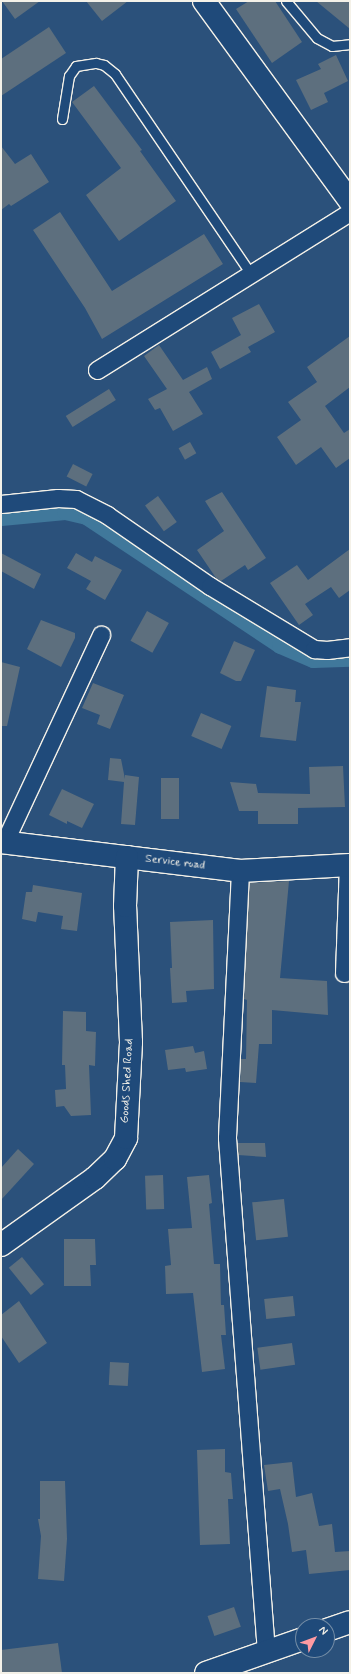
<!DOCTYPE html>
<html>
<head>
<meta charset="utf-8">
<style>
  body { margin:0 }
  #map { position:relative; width:351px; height:1674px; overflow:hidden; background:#2b517b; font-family:Mynerve,sans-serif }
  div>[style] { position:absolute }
  .canal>* { height:17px; margin:-8.5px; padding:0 8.5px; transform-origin:8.5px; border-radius:8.5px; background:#40789b }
  .building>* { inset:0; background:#5d6f7e; transform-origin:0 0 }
  .roads { filter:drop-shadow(1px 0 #f4f1e8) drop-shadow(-1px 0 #f4f1e8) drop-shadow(0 1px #f4f1e8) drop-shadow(0 -1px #f4f1e8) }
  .lane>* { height:9px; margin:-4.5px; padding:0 4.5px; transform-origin:4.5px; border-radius:4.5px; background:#1f4a7a }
  .street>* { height:17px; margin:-8.5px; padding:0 8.5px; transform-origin:8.5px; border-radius:8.5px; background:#1f4a7a }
  .secondary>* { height:22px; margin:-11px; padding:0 11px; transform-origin:11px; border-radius:11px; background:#1f4a7a }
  span { translate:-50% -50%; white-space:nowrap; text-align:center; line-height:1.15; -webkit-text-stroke:3.5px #1f4a7a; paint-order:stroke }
  .street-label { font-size:12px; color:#f4f1e8 }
  .frame { position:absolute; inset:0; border:2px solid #f4f1e8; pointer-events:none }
  .north { position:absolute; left:295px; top:1618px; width:40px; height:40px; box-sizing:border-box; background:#1f4a7a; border:1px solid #748da6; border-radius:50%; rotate:48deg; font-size:11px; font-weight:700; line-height:16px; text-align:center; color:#f4f1e8 }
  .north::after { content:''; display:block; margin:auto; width:14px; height:18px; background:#ff9aa2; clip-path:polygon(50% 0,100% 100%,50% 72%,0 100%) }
</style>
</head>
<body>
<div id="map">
  <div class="canal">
    <div style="left:1px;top:517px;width:64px;rotate:-5.4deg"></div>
    <div style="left:65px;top:511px;width:22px;rotate:13deg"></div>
    <div style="left:86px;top:516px;width:233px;rotate:33.6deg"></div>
    <div style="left:280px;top:645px;width:36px;rotate:23deg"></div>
    <div style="left:313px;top:659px;width:37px;rotate:-2deg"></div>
  </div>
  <div class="building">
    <div style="clip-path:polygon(2px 1px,40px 1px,15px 19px)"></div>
    <div style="clip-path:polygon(86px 1px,128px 1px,102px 21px)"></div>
    <div style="clip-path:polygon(249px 1px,275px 1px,302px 42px,272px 63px,236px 9px)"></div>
    <div style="clip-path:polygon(316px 1px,350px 1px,350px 29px)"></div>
    <div style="clip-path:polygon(49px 27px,66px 53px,1px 96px,1px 59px)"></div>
    <div style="clip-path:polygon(336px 55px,348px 81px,324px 93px,328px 102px,311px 110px,296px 80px,321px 69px,318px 64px)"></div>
    <div style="clip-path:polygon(94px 86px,142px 150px,140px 151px,176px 201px,119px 241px,86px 195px,121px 168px,72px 102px)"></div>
    <div style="clip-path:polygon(1px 146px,15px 164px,31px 154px,49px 182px,11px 206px,9px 204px,1px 210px)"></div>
    <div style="clip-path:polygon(60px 212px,112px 291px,204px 234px,223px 264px,102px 339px,85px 308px,33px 230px)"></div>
    <div style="clip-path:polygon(259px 304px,275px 332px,248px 347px,251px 352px,220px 369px,211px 352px,241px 335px,232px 318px)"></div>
    <div style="clip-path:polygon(350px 336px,350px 387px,325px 406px,344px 433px,350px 429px,350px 458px,336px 468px,321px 447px,296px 465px,277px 437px,301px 420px,288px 402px,317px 382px,307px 367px)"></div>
    <div style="clip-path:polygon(159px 345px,183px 380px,207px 367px,212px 379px,189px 392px,203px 414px,173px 431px,160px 408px,155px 410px,148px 399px,167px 389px,144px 356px)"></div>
    <div style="left:109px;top:389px;width:13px;height:51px;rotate:58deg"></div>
    <div style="left:190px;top:442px;width:13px;height:13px;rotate:61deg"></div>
    <div style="left:73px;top:464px;width:22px;height:14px;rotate:27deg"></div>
    <div style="clip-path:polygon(222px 492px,266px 558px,248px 570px,245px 565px,221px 581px,216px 578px,197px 550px,224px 531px,205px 501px)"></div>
    <div style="left:158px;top:496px;width:32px;height:16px;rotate:54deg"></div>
    <div style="clip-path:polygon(350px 549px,350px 590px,339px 598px,331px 587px,305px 604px,313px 615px,299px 625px,270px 583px,297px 565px,308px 580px)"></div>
    <div style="clip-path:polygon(1px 553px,41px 574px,34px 589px,1px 571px)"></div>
    <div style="clip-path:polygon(76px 553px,92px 562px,95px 556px,122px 570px,105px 600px,86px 589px,91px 581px,67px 568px)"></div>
    <div style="left:147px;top:611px;width:25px;height:34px;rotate:29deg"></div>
    <div style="clip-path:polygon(41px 620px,75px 633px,75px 638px,61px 667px,27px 649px)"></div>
    <div style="clip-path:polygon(234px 641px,255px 650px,241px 681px,236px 681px,220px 673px)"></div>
    <div style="clip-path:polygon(1px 662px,20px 667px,7px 726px,1px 726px)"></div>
    <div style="clip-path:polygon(93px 683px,124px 695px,110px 729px,97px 724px,100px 715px,82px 708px)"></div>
    <div style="clip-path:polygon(267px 686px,296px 690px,295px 702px,301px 702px,296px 741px,260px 737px)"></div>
    <div style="left:201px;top:713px;width:33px;height:25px;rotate:23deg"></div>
    <div style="clip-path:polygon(110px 758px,121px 759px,125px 779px,125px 775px,139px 777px,135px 825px,121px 824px,124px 782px,108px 780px)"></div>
    <div style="clip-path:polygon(343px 766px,345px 807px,298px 808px,298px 824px,258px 824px,258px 811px,239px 811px,230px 782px,256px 784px,258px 793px,310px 794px,309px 767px)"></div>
    <div style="left:161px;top:778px;width:18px;height:41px"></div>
    <div style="clip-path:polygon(62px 789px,94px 804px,82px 828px,67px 821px,67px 824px,49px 815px)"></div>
    <div style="clip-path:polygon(289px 881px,280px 978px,327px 981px,328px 1015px,272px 1010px,272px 1044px,259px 1044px,256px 1083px,240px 1082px,241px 1059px,246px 1059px,247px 1000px,244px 999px,249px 883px)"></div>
    <div style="clip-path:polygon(33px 885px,82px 893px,77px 931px,61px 929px,63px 916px,38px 912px,36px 922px,22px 919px,26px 892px,32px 892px)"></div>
    <div style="clip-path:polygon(213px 920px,214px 989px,186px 991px,187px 1002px,172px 1003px,170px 968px,172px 968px,170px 922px)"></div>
    <div style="clip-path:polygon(63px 1011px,86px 1012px,86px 1031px,96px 1032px,95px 1066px,89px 1065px,91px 1115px,71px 1116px,64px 1106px,56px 1107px,55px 1090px,66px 1089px,65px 1065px,62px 1065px)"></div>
    <div style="clip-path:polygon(193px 1046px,195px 1053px,204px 1051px,207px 1069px,186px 1072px,185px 1068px,168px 1070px,165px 1050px)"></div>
    <div style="clip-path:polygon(237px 1143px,265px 1143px,266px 1157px,238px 1155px)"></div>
    <div style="clip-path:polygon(18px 1149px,34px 1164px,1px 1200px,1px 1168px)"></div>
    <div style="left:163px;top:1175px;width:34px;height:18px;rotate:88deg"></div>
    <div style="clip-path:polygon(209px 1175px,212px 1203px,209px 1204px,214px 1264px,220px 1264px,221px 1305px,224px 1305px,226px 1335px,221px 1335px,225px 1369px,202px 1372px,193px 1293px,166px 1294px,165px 1266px,171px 1265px,168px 1229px,192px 1228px,187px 1177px)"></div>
    <div style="left:284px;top:1199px;width:38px;height:32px;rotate:84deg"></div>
    <div style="clip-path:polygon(64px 1239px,95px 1239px,96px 1265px,90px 1265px,91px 1286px,64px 1286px)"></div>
    <div style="left:22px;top:1257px;width:35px;height:17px;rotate:51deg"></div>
    <div style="left:293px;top:1296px;width:20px;height:29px;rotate:84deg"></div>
    <div style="clip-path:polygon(19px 1301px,47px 1343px,19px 1363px,1px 1336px,1px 1315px)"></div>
    <div style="left:292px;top:1343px;width:22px;height:35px;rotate:82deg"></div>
    <div style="left:110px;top:1362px;width:19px;height:23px;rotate:3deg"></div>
    <div style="clip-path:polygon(225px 1449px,225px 1472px,231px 1473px,233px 1499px,228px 1499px,230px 1544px,200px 1545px,197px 1450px)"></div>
    <div style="clip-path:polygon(292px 1462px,296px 1497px,312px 1493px,319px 1526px,332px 1524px,335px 1552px,350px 1551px,350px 1570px,309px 1574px,306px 1550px,292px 1552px,288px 1524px,280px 1489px,268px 1491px,264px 1465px)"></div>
    <div style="clip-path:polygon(40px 1481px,65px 1481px,67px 1539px,64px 1581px,38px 1579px,41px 1536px,38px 1519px,40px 1519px)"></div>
    <div style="left:234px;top:1607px;width:21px;height:28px;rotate:71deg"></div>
    <div style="clip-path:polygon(58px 1643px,62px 1673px,1px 1673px,1px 1650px)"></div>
  </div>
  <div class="roads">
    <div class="lane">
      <div style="left:286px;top:1px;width:48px;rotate:50deg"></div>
      <div style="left:317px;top:38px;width:17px;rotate:28deg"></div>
      <div style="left:332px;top:46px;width:18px;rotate:-6deg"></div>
      <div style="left:62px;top:119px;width:44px;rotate:-80.8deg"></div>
      <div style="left:69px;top:76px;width:12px;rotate:-55deg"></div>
      <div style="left:76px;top:66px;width:20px;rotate:-9deg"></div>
      <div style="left:96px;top:63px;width:8px;rotate:14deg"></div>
      <div style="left:104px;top:65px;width:14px;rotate:39deg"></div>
      <div style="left:115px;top:74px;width:240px;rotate:55.8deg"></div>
    </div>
    <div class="street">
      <div style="left:97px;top:370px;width:298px;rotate:-32deg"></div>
      <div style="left:1px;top:504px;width:57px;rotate:-6deg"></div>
      <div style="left:58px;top:498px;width:18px;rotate:3deg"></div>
      <div style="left:76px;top:499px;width:35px;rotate:27deg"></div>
      <div style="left:107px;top:515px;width:125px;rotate:34.6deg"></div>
      <div style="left:210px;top:586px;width:122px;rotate:31.2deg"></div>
      <div style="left:314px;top:649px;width:13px;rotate:4deg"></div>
      <div style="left:327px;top:650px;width:23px;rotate:-7deg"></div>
      <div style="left:4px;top:843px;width:230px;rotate:-65deg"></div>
      <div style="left:240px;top:871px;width:267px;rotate:92.8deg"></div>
      <div style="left:227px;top:1138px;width:515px;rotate:85.66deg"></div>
      <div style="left:344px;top:973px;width:108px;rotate:-87.9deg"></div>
    </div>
    <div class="secondary">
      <div style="left:204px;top:1px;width:248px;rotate:53.9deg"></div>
      <div style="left:1px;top:842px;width:241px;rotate:6.9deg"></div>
      <div style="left:240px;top:871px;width:110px;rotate:-3.1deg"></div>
      <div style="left:1px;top:1245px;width:115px;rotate:-35.5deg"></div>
      <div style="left:95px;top:1178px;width:28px;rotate:-44deg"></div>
      <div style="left:115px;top:1159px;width:24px;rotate:-62deg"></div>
      <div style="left:126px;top:1138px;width:96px;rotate:-87deg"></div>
      <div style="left:131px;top:1042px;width:136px;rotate:-92.5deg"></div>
      <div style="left:125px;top:906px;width:49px;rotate:-87.7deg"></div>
      <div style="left:327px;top:1630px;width:24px;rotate:-19deg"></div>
      <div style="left:206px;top:1673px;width:103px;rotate:-19.3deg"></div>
    </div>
  </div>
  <div class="street-label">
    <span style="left:175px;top:863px;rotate:7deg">Service road</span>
    <span style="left:128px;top:1081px;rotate:-87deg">Goods Shed Road</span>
  </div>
  <div class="frame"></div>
  <div class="north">N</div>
</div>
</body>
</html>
